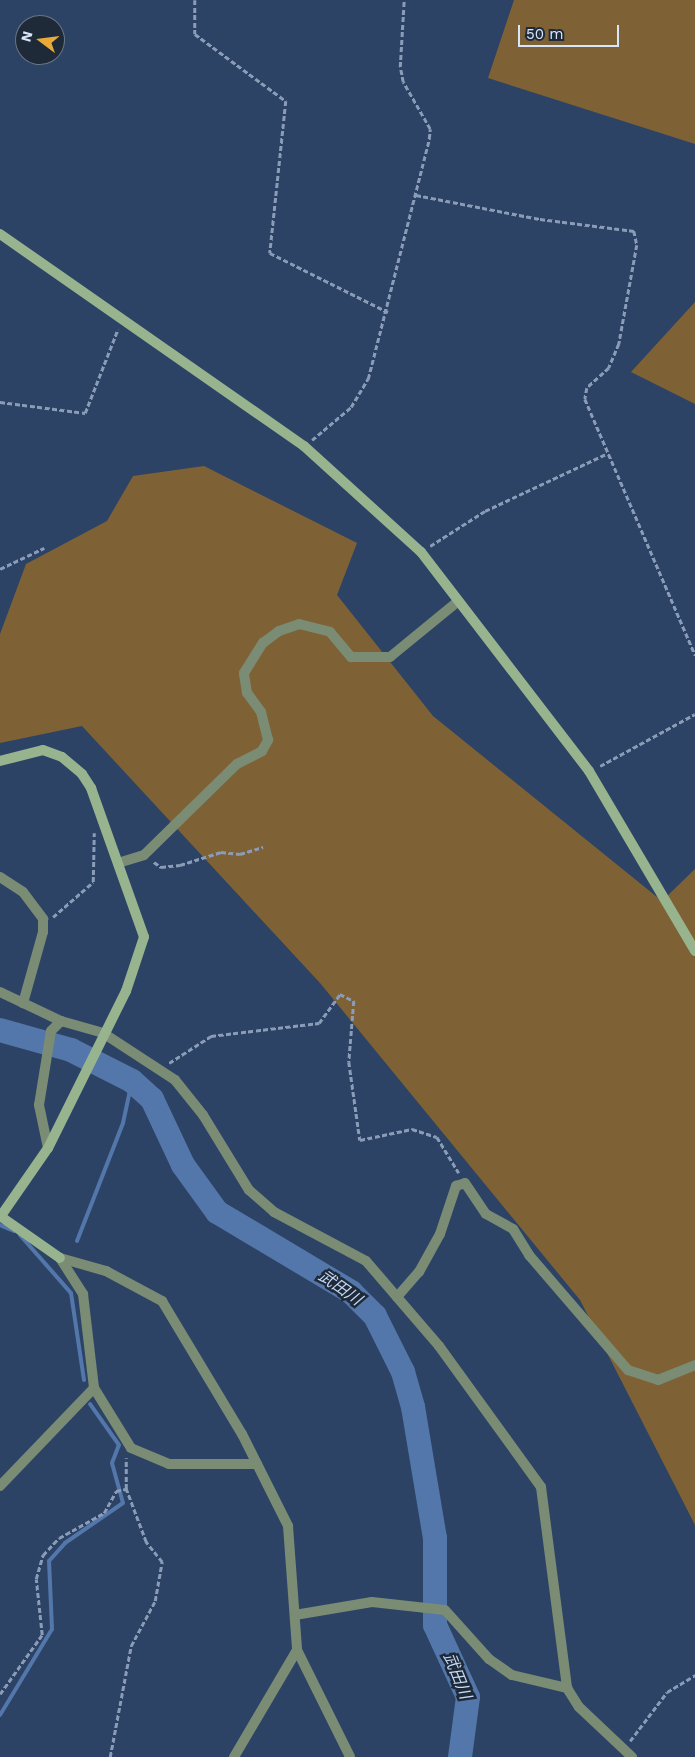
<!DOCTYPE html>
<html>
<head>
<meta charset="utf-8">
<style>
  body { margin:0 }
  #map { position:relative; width:695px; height:1757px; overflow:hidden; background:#2c4365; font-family:"Work Sans","Noto Sans JP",sans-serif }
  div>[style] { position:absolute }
  .green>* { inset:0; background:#7e6235 }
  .stream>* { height:4px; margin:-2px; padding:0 2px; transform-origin:2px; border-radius:2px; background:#5377aa }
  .river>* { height:24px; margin:-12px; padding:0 12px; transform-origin:12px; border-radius:12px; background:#5377aa }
  .path>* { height:2.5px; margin-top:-1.25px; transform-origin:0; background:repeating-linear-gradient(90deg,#8a9cb7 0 5px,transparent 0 7.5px) }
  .street>* { height:10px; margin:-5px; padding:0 5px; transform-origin:5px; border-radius:5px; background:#7a8c74 }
  .secondary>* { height:10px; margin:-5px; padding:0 5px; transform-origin:5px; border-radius:5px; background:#98b48f }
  span { translate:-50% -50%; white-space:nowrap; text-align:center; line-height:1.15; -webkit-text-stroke:5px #1f2a39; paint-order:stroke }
  .water-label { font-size:16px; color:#c5daf8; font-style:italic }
  .north { position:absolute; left:15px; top:15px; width:50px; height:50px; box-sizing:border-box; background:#1f2a39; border:1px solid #697587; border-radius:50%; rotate:285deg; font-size:14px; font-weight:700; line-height:20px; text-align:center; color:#d8e6fb }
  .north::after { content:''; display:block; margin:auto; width:18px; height:22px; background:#eaaa38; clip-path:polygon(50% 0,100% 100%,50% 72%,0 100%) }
  .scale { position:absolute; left:518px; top:25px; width:101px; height:22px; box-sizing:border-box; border:2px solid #d8e6fb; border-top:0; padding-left:6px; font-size:15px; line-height:18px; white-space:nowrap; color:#d8e6fb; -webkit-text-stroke:4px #1f2a39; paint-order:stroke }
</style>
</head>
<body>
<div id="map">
  <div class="green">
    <div style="clip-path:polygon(514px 0,695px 0,695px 144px,488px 78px)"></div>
    <div style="clip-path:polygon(695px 302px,695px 404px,631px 372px)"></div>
    <div style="clip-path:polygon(204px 466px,357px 543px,337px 595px,433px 716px,662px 901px,695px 869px,695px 1525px,580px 1300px,320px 983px,82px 726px,0 743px,0 634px,26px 564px,107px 521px,133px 476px)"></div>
  </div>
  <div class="stream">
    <div style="left:0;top:1225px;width:15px;rotate:23deg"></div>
    <div style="left:20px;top:1235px;width:77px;rotate:48.7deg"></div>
    <div style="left:71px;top:1293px;width:88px;rotate:81.5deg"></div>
    <div style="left:77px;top:1241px;width:127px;rotate:-68.7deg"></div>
    <div style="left:123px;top:1123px;width:43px;rotate:-77.9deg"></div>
    <div style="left:0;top:1715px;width:100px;rotate:-58.8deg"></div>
    <div style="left:52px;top:1629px;width:68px;rotate:-92.5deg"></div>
    <div style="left:49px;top:1561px;width:24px;rotate:-48deg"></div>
    <div style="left:65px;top:1543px;width:70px;rotate:-34.6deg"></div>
    <div style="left:123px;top:1503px;width:41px;rotate:-105.4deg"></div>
    <div style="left:112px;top:1463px;width:19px;rotate:-69deg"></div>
    <div style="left:119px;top:1445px;width:50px;rotate:-125.3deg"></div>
  </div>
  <div class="river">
    <div style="left:0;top:1030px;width:74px;rotate:15.7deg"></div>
    <div style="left:71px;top:1050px;width:68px;rotate:26.9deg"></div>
    <div style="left:132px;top:1081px;width:27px;rotate:42deg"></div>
    <div style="left:152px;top:1099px;width:73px;rotate:64.8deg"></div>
    <div style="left:183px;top:1165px;width:58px;rotate:54.1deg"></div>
    <div style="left:217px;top:1212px;width:156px;rotate:30.8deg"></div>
    <div style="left:351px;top:1292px;width:34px;rotate:45deg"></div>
    <div style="left:375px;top:1316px;width:63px;rotate:63.4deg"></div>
    <div style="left:403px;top:1372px;width:36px;rotate:74deg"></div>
    <div style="left:413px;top:1407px;width:133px;rotate:80.5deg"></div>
    <div style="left:435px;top:1538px;width:87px;rotate:90deg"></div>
    <div style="left:435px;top:1625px;width:79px;rotate:65.4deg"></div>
    <div style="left:468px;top:1697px;width:61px;rotate:97.6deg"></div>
  </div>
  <div class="path">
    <div style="left:195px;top:0;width:34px;rotate:90deg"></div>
    <div style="left:195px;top:34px;width:113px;rotate:36.4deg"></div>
    <div style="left:286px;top:101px;width:153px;rotate:96deg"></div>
    <div style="left:270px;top:253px;width:132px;rotate:26.6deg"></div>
    <div style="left:416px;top:195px;width:126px;rotate:11deg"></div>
    <div style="left:540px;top:219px;width:95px;rotate:7.3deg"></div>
    <div style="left:634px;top:231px;width:14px;rotate:78deg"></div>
    <div style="left:637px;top:245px;width:101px;rotate:100.3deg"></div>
    <div style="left:619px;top:344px;width:26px;rotate:113deg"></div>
    <div style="left:609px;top:368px;width:30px;rotate:138deg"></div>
    <div style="left:587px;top:388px;width:11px;rotate:100deg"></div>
    <div style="left:585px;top:399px;width:279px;rotate:66.7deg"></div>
    <div style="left:0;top:402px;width:86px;rotate:7.4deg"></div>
    <div style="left:85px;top:413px;width:90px;rotate:-68.6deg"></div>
    <div style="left:312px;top:440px;width:51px;rotate:-40.2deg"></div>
    <div style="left:351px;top:407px;width:33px;rotate:-59deg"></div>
    <div style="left:368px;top:379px;width:248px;rotate:-75.7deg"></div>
    <div style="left:429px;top:139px;width:10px;rotate:-84deg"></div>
    <div style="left:430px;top:129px;width:54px;rotate:-119.9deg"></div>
    <div style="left:403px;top:82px;width:15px;rotate:-101deg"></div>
    <div style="left:400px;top:67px;width:67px;rotate:-86.6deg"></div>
    <div style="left:430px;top:546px;width:65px;rotate:-32.5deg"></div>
    <div style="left:485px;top:511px;width:134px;rotate:-25.2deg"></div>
    <div style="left:0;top:569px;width:49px;rotate:-25.5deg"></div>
    <div style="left:600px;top:766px;width:108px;rotate:-28.7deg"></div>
    <div style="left:154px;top:862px;width:9px;rotate:36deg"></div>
    <div style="left:161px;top:867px;width:19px;rotate:-6deg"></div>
    <div style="left:180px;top:865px;width:43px;rotate:-17.6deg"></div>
    <div style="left:221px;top:852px;width:19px;rotate:6deg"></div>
    <div style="left:240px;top:854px;width:24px;rotate:-17deg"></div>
    <div style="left:53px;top:917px;width:53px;rotate:-41.2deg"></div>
    <div style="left:93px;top:882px;width:49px;rotate:-88.8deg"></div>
    <div style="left:169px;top:1063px;width:50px;rotate:-32.7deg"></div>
    <div style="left:211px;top:1036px;width:109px;rotate:-6.9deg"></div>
    <div style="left:319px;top:1023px;width:36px;rotate:-54deg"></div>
    <div style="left:340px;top:994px;width:16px;rotate:27deg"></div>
    <div style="left:354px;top:1001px;width:61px;rotate:94.7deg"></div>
    <div style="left:349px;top:1062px;width:79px;rotate:82deg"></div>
    <div style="left:360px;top:1140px;width:53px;rotate:-11.9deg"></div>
    <div style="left:412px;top:1129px;width:26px;rotate:18deg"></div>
    <div style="left:437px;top:1137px;width:42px;rotate:58.6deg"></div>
    <div style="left:0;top:1694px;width:72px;rotate:-54.6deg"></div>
    <div style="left:42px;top:1635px;width:56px;rotate:-96.1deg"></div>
    <div style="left:36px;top:1579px;width:25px;rotate:-74deg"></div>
    <div style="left:43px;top:1555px;width:23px;rotate:-47deg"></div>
    <div style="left:59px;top:1538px;width:51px;rotate:-29.1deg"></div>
    <div style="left:104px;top:1513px;width:25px;rotate:-61deg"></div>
    <div style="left:116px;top:1491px;width:10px;rotate:-11deg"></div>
    <div style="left:630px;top:1741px;width:61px;rotate:-52.9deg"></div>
    <div style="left:667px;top:1692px;width:33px;rotate:-31deg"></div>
    <div style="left:110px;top:1757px;width:113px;rotate:-79.3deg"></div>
    <div style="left:131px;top:1646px;width:51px;rotate:-61.9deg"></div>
    <div style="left:155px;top:1601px;width:40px;rotate:-80deg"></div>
    <div style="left:162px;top:1562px;width:26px;rotate:-129deg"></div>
    <div style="left:146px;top:1542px;width:57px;rotate:-110.7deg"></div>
    <div style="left:126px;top:1489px;width:31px;rotate:-90deg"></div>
  </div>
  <div class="street">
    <div style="left:118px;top:863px;width:27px;rotate:-17deg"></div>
    <div style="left:144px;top:855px;width:130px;rotate:-44.4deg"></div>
    <div style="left:237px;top:764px;width:28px;rotate:-27deg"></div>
    <div style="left:262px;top:751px;width:13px;rotate:-61deg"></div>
    <div style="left:268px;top:740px;width:29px;rotate:-104deg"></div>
    <div style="left:261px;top:712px;width:24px;rotate:-126deg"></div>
    <div style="left:247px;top:693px;width:20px;rotate:-99deg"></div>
    <div style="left:244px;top:673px;width:36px;rotate:-58deg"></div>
    <div style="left:263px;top:643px;width:20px;rotate:-37deg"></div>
    <div style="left:279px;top:631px;width:21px;rotate:-19deg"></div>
    <div style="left:299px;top:624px;width:32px;rotate:14deg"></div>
    <div style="left:330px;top:632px;width:33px;rotate:50deg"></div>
    <div style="left:351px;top:657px;width:39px"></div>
    <div style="left:390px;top:657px;width:85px;rotate:-39.3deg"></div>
    <div style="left:0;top:877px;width:27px;rotate:33deg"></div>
    <div style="left:23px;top:892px;width:34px;rotate:53deg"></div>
    <div style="left:43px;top:919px;width:13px;rotate:90deg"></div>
    <div style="left:43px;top:932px;width:74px;rotate:105.7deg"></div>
    <div style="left:0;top:992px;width:68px;rotate:25.4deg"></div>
    <div style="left:61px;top:1021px;width:44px;rotate:15.9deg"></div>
    <div style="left:103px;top:1033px;width:86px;rotate:33.1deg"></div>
    <div style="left:175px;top:1080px;width:45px;rotate:51.3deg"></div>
    <div style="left:203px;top:1115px;width:88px;rotate:58.5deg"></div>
    <div style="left:249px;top:1190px;width:33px;rotate:41deg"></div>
    <div style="left:274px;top:1212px;width:104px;rotate:28deg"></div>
    <div style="left:366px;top:1261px;width:112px;rotate:49.3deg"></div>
    <div style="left:439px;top:1346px;width:174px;rotate:54.1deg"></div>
    <div style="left:541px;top:1487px;width:203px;rotate:82.6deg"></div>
    <div style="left:567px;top:1688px;width:22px;rotate:58deg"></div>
    <div style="left:579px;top:1707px;width:73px;rotate:43.3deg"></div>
    <div style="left:48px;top:1148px;width:44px;rotate:-101.8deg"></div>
    <div style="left:39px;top:1105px;width:75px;rotate:-80.8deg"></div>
    <div style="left:51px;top:1031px;width:14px;rotate:-45deg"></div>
    <div style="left:60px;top:1258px;width:48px;rotate:15.8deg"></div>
    <div style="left:106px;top:1271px;width:64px;rotate:28.2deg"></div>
    <div style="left:162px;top:1301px;width:155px;rotate:59deg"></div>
    <div style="left:242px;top:1434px;width:103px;rotate:63.4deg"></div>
    <div style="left:288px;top:1526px;width:124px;rotate:85.8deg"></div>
    <div style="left:297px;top:1650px;width:119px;rotate:63.6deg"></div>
    <div style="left:60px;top:1258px;width:43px;rotate:57.4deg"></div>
    <div style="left:83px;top:1294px;width:95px;rotate:83.3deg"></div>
    <div style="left:94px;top:1388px;width:70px;rotate:58.3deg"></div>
    <div style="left:131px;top:1448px;width:41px;rotate:22.8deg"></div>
    <div style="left:169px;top:1464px;width:88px"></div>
    <div style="left:397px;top:1297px;width:33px;rotate:-49deg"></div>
    <div style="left:419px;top:1272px;width:43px;rotate:-61.1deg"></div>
    <div style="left:440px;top:1234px;width:51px;rotate:-71.6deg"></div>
    <div style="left:456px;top:1186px;width:9px;rotate:-18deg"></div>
    <div style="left:465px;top:1183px;width:37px;rotate:56deg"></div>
    <div style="left:486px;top:1214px;width:31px;rotate:29deg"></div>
    <div style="left:513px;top:1229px;width:31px;rotate:58deg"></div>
    <div style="left:529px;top:1255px;width:152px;rotate:49.3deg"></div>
    <div style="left:628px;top:1370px;width:32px;rotate:18deg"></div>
    <div style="left:658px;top:1380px;width:40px;rotate:-22deg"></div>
    <div style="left:0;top:1486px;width:136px;rotate:-46.2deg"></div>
    <div style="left:295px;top:1615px;width:78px;rotate:-9.6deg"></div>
    <div style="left:372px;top:1602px;width:73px;rotate:6.3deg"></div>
    <div style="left:445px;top:1610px;width:66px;rotate:48.1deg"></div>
    <div style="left:489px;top:1659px;width:28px;rotate:35deg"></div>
    <div style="left:512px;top:1675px;width:57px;rotate:13.3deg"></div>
    <div style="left:234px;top:1757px;width:124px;rotate:-59.5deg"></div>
  </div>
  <div class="secondary">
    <div style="left:0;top:234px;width:371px;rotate:34.9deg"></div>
    <div style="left:304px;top:446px;width:158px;rotate:42.2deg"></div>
    <div style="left:421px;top:552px;width:276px;rotate:52.5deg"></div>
    <div style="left:589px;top:771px;width:209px;rotate:59.5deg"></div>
    <div style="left:0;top:761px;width:44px;rotate:-14.3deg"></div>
    <div style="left:43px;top:750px;width:20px;rotate:20deg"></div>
    <div style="left:62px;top:757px;width:26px;rotate:40deg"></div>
    <div style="left:82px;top:774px;width:17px;rotate:57deg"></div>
    <div style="left:91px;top:788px;width:158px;rotate:70.4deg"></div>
    <div style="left:144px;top:937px;width:57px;rotate:108.4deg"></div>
    <div style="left:126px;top:991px;width:175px;rotate:116.4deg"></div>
    <div style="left:48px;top:1148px;width:83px;rotate:124.7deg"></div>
    <div style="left:0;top:1216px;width:73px;rotate:35deg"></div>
  </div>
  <div class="water-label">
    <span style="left:340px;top:1288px;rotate:35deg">武田川</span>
    <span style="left:457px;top:1676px;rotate:68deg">武田川</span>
  </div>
  <div class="north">N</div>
  <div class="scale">50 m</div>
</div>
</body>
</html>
